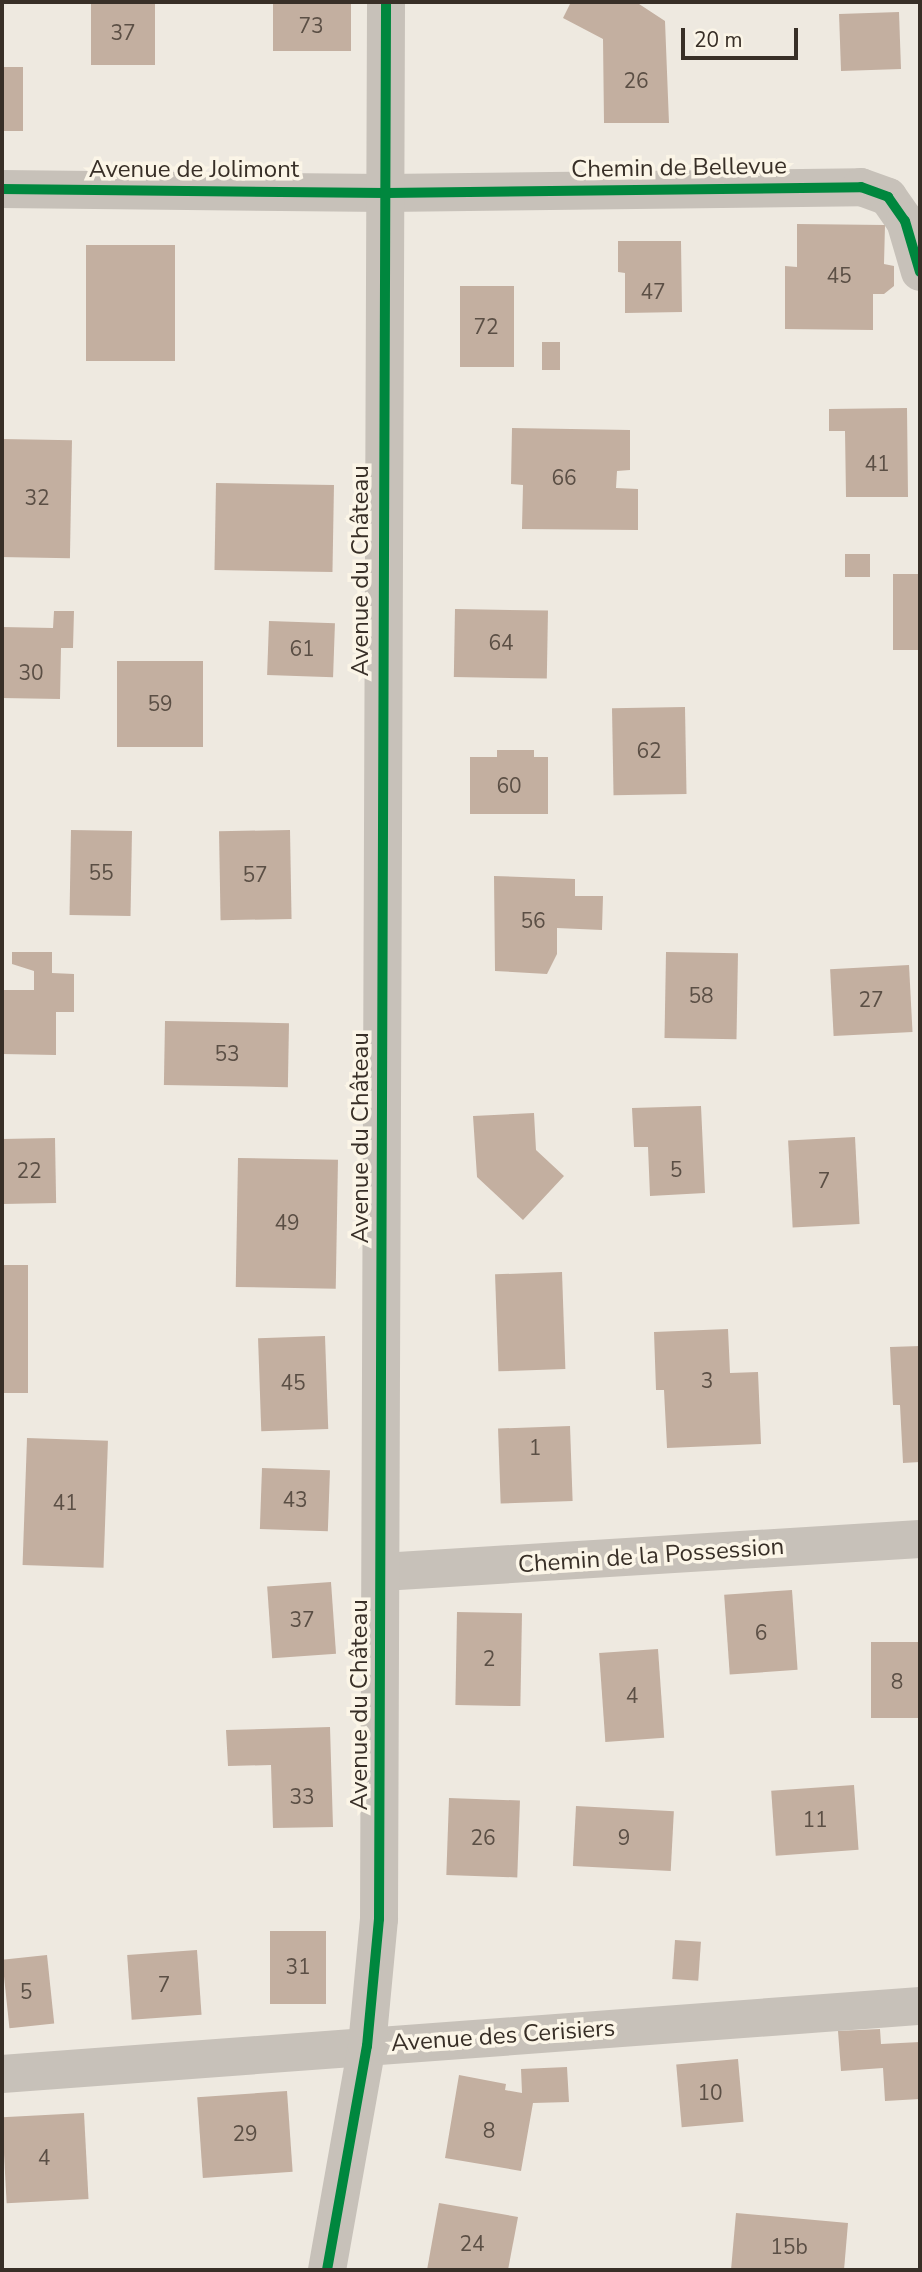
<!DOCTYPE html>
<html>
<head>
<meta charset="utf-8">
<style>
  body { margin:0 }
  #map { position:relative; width:922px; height:2272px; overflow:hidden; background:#eee9e0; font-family:"Nunito Sans",sans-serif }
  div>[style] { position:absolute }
  .building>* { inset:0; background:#c3afa0; transform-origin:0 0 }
  .minor>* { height:38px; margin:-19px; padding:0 19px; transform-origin:19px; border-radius:19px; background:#c7c1b9 }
  .cycleway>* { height:10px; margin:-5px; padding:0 5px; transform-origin:5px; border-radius:5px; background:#00873e }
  span { translate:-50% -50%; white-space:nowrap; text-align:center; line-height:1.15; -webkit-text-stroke:7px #fbf5e7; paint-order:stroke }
  .number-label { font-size:21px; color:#5b4f45 }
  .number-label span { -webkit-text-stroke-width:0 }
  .street-label { font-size:24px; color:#382f27 }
  .frame { position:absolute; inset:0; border:4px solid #382f27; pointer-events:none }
  .scale { position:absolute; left:681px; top:28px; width:117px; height:32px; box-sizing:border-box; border:4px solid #382f27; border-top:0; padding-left:9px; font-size:21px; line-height:24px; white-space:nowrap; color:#382f27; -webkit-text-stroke:5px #fbf5e7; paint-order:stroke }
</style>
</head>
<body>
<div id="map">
  <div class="building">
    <div style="left:91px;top:2px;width:64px;height:63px"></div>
    <div style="left:273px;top:2px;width:78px;height:49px"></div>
    <div style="clip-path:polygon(571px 2px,636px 2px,665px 21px,669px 123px,604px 123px,603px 39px,563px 18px)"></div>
    <div style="left:899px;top:12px;width:57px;height:60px;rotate:88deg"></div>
    <div style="left:2px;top:67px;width:21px;height:64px"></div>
    <div style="clip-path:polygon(797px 224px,885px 225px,884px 264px,894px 266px,894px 286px,884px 294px,873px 294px,873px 330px,785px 329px,785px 266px,797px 267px)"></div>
    <div style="clip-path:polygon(618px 241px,681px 241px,682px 312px,625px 313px,625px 273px,618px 272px)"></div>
    <div style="left:86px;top:245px;width:89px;height:116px"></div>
    <div style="left:460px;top:286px;width:54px;height:81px"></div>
    <div style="left:542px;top:342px;width:18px;height:28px"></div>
    <div style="clip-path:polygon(907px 408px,908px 497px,846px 497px,845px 431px,829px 431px,829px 409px)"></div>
    <div style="clip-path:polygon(512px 428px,630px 430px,630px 470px,617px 471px,616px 488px,638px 489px,638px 530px,522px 529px,523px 485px,511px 484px)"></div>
    <div style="left:2px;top:439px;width:70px;height:118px;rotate:1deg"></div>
    <div style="left:216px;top:483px;width:118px;height:87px;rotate:1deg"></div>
    <div style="left:845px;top:554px;width:25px;height:23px"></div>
    <div style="left:893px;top:574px;width:27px;height:76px"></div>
    <div style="left:455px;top:609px;width:93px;height:68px;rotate:1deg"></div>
    <div style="clip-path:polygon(54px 611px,74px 611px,73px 648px,61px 648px,60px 699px,2px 698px,2px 627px,53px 628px)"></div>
    <div style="left:269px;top:621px;width:66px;height:54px;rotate:2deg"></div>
    <div style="left:117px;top:661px;width:86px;height:86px"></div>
    <div style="left:685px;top:707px;width:87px;height:73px;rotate:89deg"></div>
    <div style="clip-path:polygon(497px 750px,534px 750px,534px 757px,548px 757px,548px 814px,470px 814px,470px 757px,497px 757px)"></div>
    <div style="left:71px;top:830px;width:61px;height:85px;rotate:1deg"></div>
    <div style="left:290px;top:830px;width:89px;height:71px;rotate:89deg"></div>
    <div style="clip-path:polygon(494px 876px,575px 879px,575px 896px,603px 896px,602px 930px,557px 928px,557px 954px,547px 974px,495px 971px)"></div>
    <div style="clip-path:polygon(12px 952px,52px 952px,52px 973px,74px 974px,74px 1012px,56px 1012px,56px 1055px,2px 1054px,2px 990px,34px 990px,34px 971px,12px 964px)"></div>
    <div style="left:666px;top:952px;width:72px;height:86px;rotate:1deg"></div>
    <div style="left:909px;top:965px;width:67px;height:79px;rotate:87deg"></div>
    <div style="left:165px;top:1021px;width:124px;height:64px;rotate:1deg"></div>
    <div style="clip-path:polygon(701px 1106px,705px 1193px,650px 1196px,648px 1147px,634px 1147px,632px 1108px)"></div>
    <div style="clip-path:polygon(534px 1113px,536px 1150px,564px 1176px,523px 1220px,477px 1177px,473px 1116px)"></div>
    <div style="left:855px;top:1137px;width:87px;height:67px;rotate:87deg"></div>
    <div style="left:55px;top:1138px;width:65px;height:53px;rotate:89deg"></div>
    <div style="left:238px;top:1158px;width:100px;height:129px;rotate:1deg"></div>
    <div style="left:2px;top:1265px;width:26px;height:128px"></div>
    <div style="left:562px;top:1272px;width:97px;height:67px;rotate:88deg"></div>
    <div style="clip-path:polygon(728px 1329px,730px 1373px,758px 1372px,761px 1444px,667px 1448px,664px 1390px,656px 1390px,654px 1332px)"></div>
    <div style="left:325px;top:1336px;width:93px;height:67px;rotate:88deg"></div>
    <div style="clip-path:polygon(920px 1346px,920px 1462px,903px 1463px,900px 1405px,893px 1405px,890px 1347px)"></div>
    <div style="left:570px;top:1426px;width:75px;height:72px;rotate:88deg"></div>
    <div style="left:27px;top:1438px;width:81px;height:127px;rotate:2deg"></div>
    <div style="left:262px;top:1468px;width:68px;height:61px;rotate:2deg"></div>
    <div style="left:331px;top:1582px;width:72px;height:64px;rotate:86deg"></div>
    <div style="left:792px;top:1590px;width:80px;height:68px;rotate:86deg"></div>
    <div style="left:457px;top:1612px;width:65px;height:93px;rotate:1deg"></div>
    <div style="left:920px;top:1642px;width:76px;height:49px;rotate:90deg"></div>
    <div style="left:658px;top:1649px;width:89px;height:59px;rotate:86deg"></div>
    <div style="clip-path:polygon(330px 1727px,333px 1827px,273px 1828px,271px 1765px,228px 1766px,226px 1730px)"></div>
    <div style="left:854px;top:1785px;width:65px;height:83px;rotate:86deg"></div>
    <div style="left:449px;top:1798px;width:71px;height:77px;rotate:2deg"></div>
    <div style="left:576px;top:1806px;width:98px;height:60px;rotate:3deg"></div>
    <div style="left:270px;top:1931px;width:56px;height:73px"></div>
    <div style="left:675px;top:1940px;width:26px;height:39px;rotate:4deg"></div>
    <div style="left:197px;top:1950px;width:65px;height:70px;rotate:86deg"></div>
    <div style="left:47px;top:1955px;width:69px;height:45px;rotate:84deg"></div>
    <div style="clip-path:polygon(880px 2029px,881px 2044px,920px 2042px,920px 2099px,885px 2101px,883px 2068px,841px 2071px,838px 2031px)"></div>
    <div style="left:738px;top:2059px;width:63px;height:62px;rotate:85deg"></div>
    <div style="clip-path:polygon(567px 2067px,569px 2102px,533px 2103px,521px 2171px,445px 2158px,459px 2075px,506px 2084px,505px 2090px,522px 2093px,521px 2069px)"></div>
    <div style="left:287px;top:2091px;width:81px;height:90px;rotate:86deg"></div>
    <div style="left:84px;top:2113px;width:86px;height:82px;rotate:87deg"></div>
    <div style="clip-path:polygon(439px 2203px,518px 2217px,508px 2270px,427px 2270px)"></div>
    <div style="clip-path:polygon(736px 2213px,848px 2223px,844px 2270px,731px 2270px)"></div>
  </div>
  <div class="minor">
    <div style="left:2px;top:189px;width:384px;rotate:0.6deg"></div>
    <div style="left:386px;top:193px;width:475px;rotate:-0.7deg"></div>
    <div style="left:861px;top:187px;width:29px;rotate:20deg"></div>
    <div style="left:888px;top:197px;width:29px;rotate:55deg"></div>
    <div style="left:905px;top:221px;width:53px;rotate:73.6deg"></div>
    <div style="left:382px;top:1572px;width:539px;rotate:-3.51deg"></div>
    <div style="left:2px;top:2074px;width:921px;rotate:-4.24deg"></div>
    <div style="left:327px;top:2270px;width:228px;rotate:-79.9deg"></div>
    <div style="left:367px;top:2046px;width:128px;rotate:-84.6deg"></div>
    <div style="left:379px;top:1919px;width:1917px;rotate:-89.79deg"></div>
  </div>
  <div class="cycleway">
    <div style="left:2px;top:189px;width:384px;rotate:0.6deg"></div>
    <div style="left:386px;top:193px;width:475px;rotate:-0.7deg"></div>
    <div style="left:861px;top:187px;width:29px;rotate:20deg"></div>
    <div style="left:888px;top:197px;width:29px;rotate:55deg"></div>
    <div style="left:905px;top:221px;width:53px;rotate:73.6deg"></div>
    <div style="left:327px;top:2270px;width:228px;rotate:-79.9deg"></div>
    <div style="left:367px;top:2046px;width:128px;rotate:-84.6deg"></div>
    <div style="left:379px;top:1919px;width:1917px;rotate:-89.79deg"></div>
  </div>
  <div class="number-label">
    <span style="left:311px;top:26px">73</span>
    <span style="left:123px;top:33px">37</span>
    <span style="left:636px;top:81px">26</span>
    <span style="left:839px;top:276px">45</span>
    <span style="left:653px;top:292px">47</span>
    <span style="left:486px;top:327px">72</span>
    <span style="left:877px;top:464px">41</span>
    <span style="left:564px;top:478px">66</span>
    <span style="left:37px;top:498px">32</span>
    <span style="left:501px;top:643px">64</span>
    <span style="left:302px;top:649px">61</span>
    <span style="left:31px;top:673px">30</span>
    <span style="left:160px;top:704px">59</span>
    <span style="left:649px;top:751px">62</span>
    <span style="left:509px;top:786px">60</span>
    <span style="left:101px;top:873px">55</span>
    <span style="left:255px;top:875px">57</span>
    <span style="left:533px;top:921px">56</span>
    <span style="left:701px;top:996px">58</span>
    <span style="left:871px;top:1000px">27</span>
    <span style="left:227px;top:1054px">53</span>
    <span style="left:676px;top:1170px">5</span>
    <span style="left:29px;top:1171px">22</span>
    <span style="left:824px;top:1181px">7</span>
    <span style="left:287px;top:1223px">49</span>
    <span style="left:707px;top:1381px">3</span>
    <span style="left:293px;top:1383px">45</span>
    <span style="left:535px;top:1448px">1</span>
    <span style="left:295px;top:1500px">43</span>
    <span style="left:65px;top:1503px">41</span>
    <span style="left:302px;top:1620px">37</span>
    <span style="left:761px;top:1633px">6</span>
    <span style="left:489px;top:1659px">2</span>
    <span style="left:897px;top:1682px">8</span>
    <span style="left:632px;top:1696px">4</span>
    <span style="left:302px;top:1797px">33</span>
    <span style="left:815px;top:1820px">11</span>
    <span style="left:483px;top:1838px">26</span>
    <span style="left:624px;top:1838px">9</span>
    <span style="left:298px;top:1967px">31</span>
    <span style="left:164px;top:1985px">7</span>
    <span style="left:26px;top:1992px">5</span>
    <span style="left:710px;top:2093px">10</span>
    <span style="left:489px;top:2131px">8</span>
    <span style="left:245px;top:2134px">29</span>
    <span style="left:44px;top:2158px">4</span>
    <span style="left:472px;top:2244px">24</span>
    <span style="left:789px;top:2247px">15b</span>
  </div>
  <div class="street-label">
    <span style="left:679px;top:168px;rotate:-1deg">Chemin de Bellevue</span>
    <span style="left:194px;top:170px">Avenue de Jolimont</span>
    <span style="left:361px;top:571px;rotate:-90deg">Avenue du Château</span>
    <span style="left:361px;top:1138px;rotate:-90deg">Avenue du Château</span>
    <span style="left:651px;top:1556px;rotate:-4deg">Chemin de la Possession</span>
    <span style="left:360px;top:1705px;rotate:-90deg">Avenue du Château</span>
    <span style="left:503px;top:2036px;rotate:-4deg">Avenue des Cerisiers</span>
  </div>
  <div class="frame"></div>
  <div class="scale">20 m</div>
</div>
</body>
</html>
